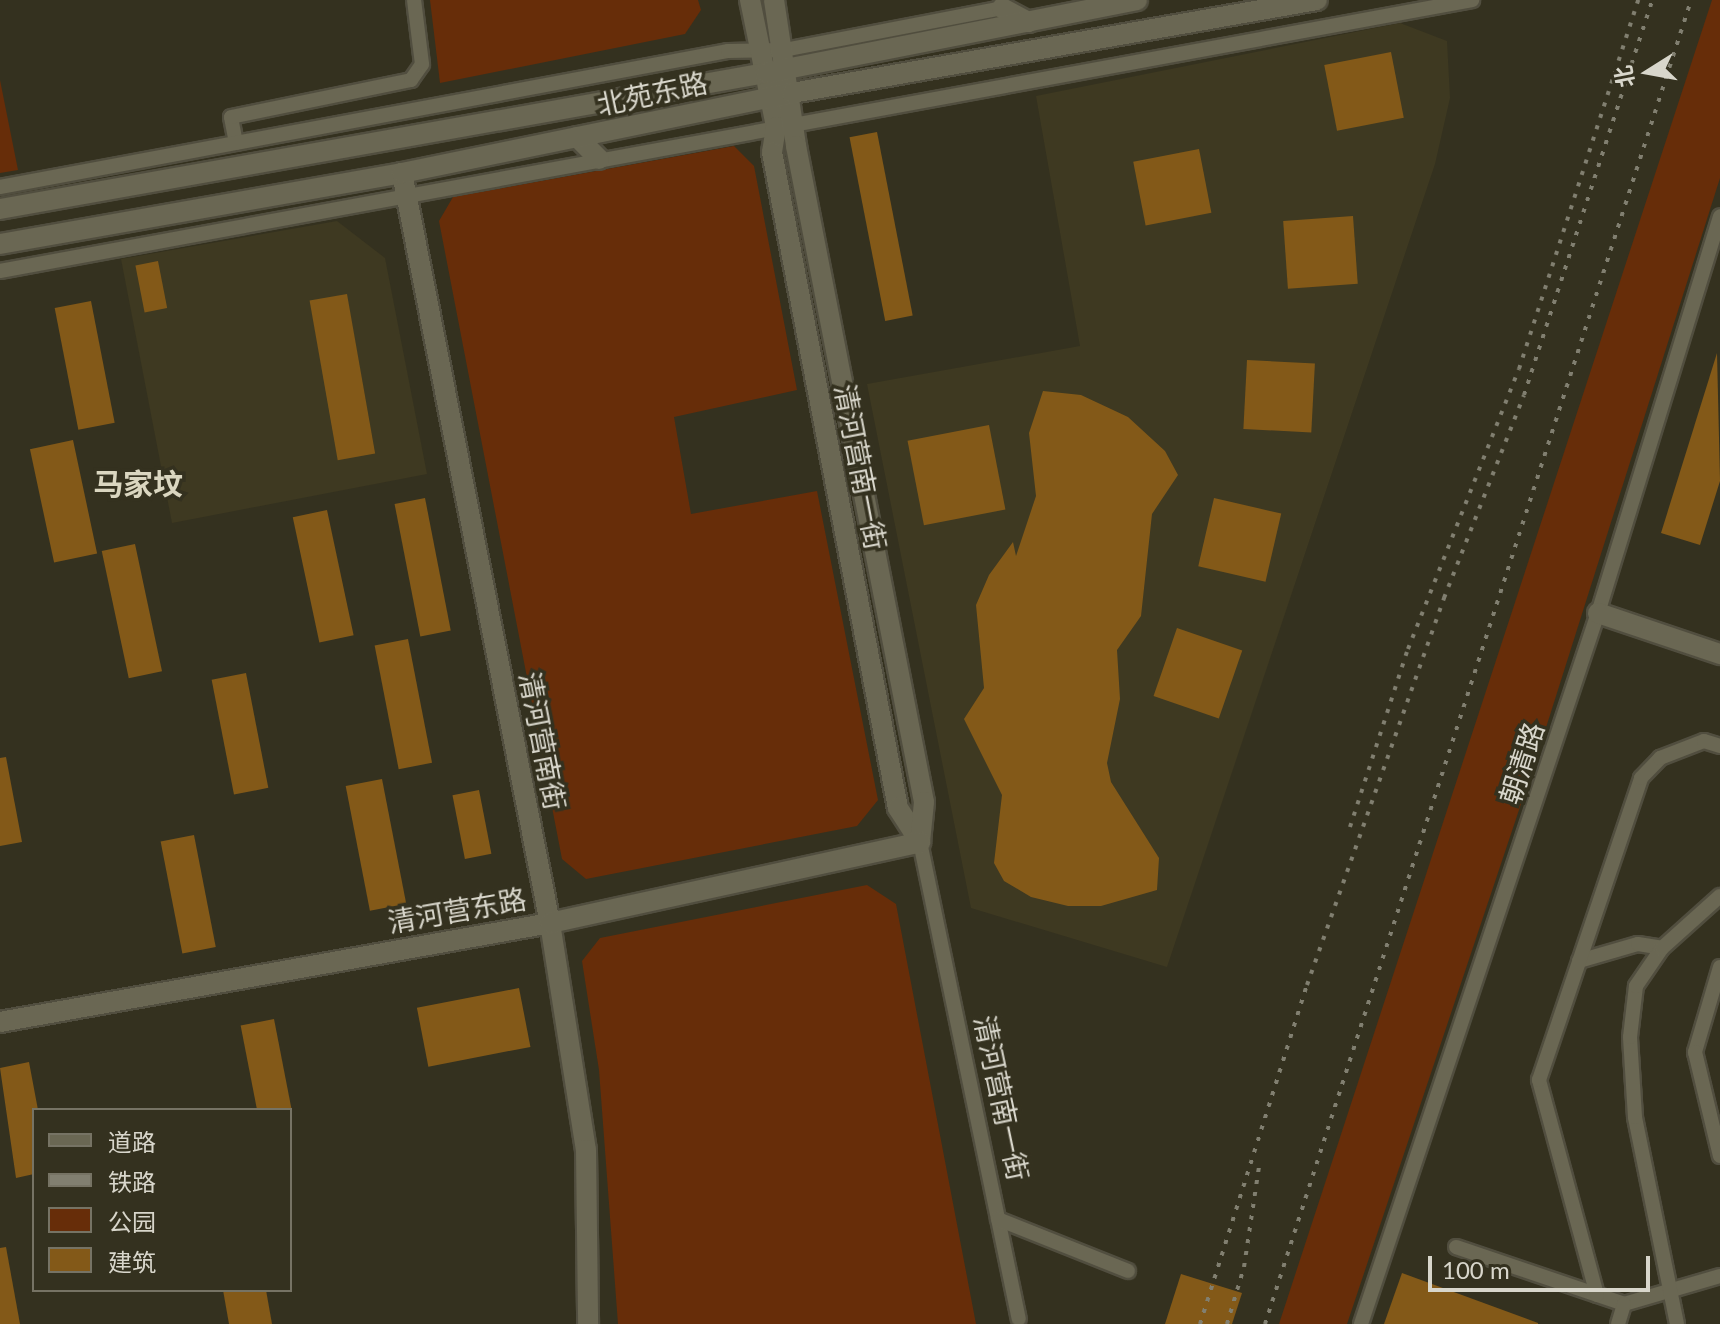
<!DOCTYPE html>
<html>
<head>
<meta charset="utf-8">
<style>
  body { margin:0 }
  #map { position:relative; width:1720px; height:1324px; overflow:hidden; background:#34311f; font-family:Lato,"Noto Sans SC",sans-serif }
  div>[style] { position:absolute }
  .built>* { inset:0; background:#3e3921 }
  .green>* { inset:0; background:#672d09 }
  .building>* { inset:0; background:#835918; transform-origin:0 0 }
  .roads { filter:drop-shadow(2px 0 #514e3f) drop-shadow(-2px 0 #514e3f) drop-shadow(0 2px #514e3f) drop-shadow(0 -2px #514e3f) }
  .street>* { height:14px; margin:-7px; padding:0 7px; transform-origin:7px; border-radius:7px; background:#6a6753 }
  .secondary>* { height:20px; margin:-10px; padding:0 10px; transform-origin:10px; border-radius:10px; background:#6a6753 }
  .rail>* { height:4px; margin-top:-2px; transform-origin:0; background:repeating-linear-gradient(90deg,#817f70 0 4px,transparent 0 12px) }
  span { translate:-50% -50%; white-space:nowrap; text-align:center; line-height:1.15; -webkit-text-stroke:7px #34311f; paint-order:stroke }
  .street-label { font-size:28px; color:#d8d6cb }
  .neighbourhood-label { font-size:30px; color:#dad6c0; font-weight:700 }
  .legend { position:absolute; left:32px; top:1108px; width:260px; height:184px; box-sizing:border-box; background:#34311f; border:2px solid #767364; margin:0; padding:10px 14px; list-style:none; font-size:24px; color:#d8d6cb }
  .legend li { display:flex; align-items:center; gap:16px; height:40px }
  .legend b { width:40px; border:2px solid #767364 }
  .north { position:absolute; left:1608px; top:32px; width:80px; height:80px; -webkit-text-stroke:6px #34311f; paint-order:stroke; rotate:259deg; font-size:22px; font-weight:700; line-height:32px; text-align:center; color:#d8d6cb }
  .north::after { content:''; display:block; margin:auto; width:28px; height:36px; background:#d8d6cb; clip-path:polygon(50% 0,100% 100%,50% 72%,0 100%) }
  .scale { position:absolute; left:1428px; top:1256px; width:222px; height:36px; box-sizing:border-box; border:4px solid #d8d6cb; border-top:0; padding-left:10px; font-size:24px; line-height:28px; white-space:nowrap; color:#d8d6cb; -webkit-text-stroke:6px #34311f; paint-order:stroke }
</style>
</head>
<body>
<div id="map">
  <div class="built">
    <div style="clip-path:polygon(1400px 23px,1447px 41px,1450px 98px,1435px 164px,1167px 967px,971px 908px,867px 384px,1080px 346px,1036px 96px)"></div>
    <div style="clip-path:polygon(337px 221px,385px 258px,427px 474px,172px 523px,121px 259px)"></div>
  </div>
  <div class="green">
    <div style="clip-path:polygon(430px 0,698px 0,701px 10px,685px 34px,440px 83px)"></div>
    <div style="clip-path:polygon(1712px 0,1720px 0,1720px 178px,1537px 756px,1347px 1324px,1279px 1324px)"></div>
    <div style="clip-path:polygon(0 80px,18px 170px,0 173px)"></div>
    <div style="clip-path:polygon(734px 146px,754px 166px,797px 390px,674px 417px,691px 514px,817px 491px,878px 800px,857px 826px,586px 879px,562px 859px,439px 221px,453px 197px)"></div>
    <div style="clip-path:polygon(867px 885px,896px 904px,976px 1324px,618px 1324px,599px 1070px,582px 961px,600px 938px)"></div>
  </div>
  <div class="building">
    <div style="left:1391px;top:52px;width:67px;height:68px;rotate:79deg"></div>
    <div style="left:877px;top:132px;width:187px;height:28px;rotate:79deg"></div>
    <div style="left:1199px;top:149px;width:65px;height:67px;rotate:79deg"></div>
    <div style="left:1353px;top:216px;width:68px;height:70px;rotate:86deg"></div>
    <div style="left:158px;top:261px;width:48px;height:23px;rotate:79deg"></div>
    <div style="left:347px;top:294px;width:162px;height:38px;rotate:80deg"></div>
    <div style="left:91px;top:301px;width:124px;height:37px;rotate:79deg"></div>
    <div style="clip-path:polygon(1717px 353px,1720px 481px,1700px 545px,1661px 533px)"></div>
    <div style="left:1247px;top:360px;width:68px;height:69px;rotate:3deg"></div>
    <div style="clip-path:polygon(1043px 391px,1081px 395px,1128px 417px,1165px 451px,1178px 475px,1152px 514px,1141px 616px,1117px 650px,1120px 699px,1107px 763px,1111px 782px,1159px 858px,1157px 890px,1101px 906px,1068px 906px,1031px 897px,1004px 881px,994px 863px,1002px 795px,964px 719px,984px 688px,976px 605px,989px 575px,1013px 542px,1016px 556px,1036px 496px,1029px 433px)"></div>
    <div style="left:989px;top:425px;width:86px;height:83px;rotate:79deg"></div>
    <div style="left:73px;top:440px;width:116px;height:44px;rotate:78deg"></div>
    <div style="left:425px;top:498px;width:135px;height:31px;rotate:79deg"></div>
    <div style="left:1214px;top:498px;width:69px;height:70px;rotate:13deg"></div>
    <div style="left:327px;top:510px;width:128px;height:35px;rotate:78deg"></div>
    <div style="left:135px;top:544px;width:130px;height:34px;rotate:78deg"></div>
    <div style="left:1177px;top:628px;width:69px;height:72px;rotate:19deg"></div>
    <div style="left:408px;top:639px;width:126px;height:34px;rotate:79deg"></div>
    <div style="left:246px;top:673px;width:117px;height:35px;rotate:79deg"></div>
    <div style="clip-path:polygon(6px 757px,22px 842px,0 846px,0 758px)"></div>
    <div style="left:382px;top:779px;width:127px;height:37px;rotate:79deg"></div>
    <div style="left:479px;top:790px;width:65px;height:27px;rotate:79deg"></div>
    <div style="left:194px;top:835px;width:114px;height:34px;rotate:79deg"></div>
    <div style="left:519px;top:988px;width:60px;height:104px;rotate:79deg"></div>
    <div style="left:274px;top:1019px;width:93px;height:34px;rotate:79deg"></div>
    <div style="clip-path:polygon(29px 1062px,38px 1110px,34px 1110px,34px 1174px,16px 1178px,0 1068px)"></div>
    <div style="clip-path:polygon(6px 1247px,20px 1324px,0 1324px,0 1248px)"></div>
    <div style="clip-path:polygon(1402px 1273px,1538px 1323px,1538px 1324px,1384px 1324px)"></div>
    <div style="clip-path:polygon(1181px 1274px,1242px 1293px,1232px 1324px,1165px 1324px)"></div>
    <div style="clip-path:polygon(223px 1290px,266px 1290px,272px 1324px,229px 1324px)"></div>
  </div>
  <div class="roads">
    <div class="street">
      <div style="left:236px;top:143px;width:26px;rotate:-101deg"></div>
      <div style="left:231px;top:117px;width:184px;rotate:-11.6deg"></div>
      <div style="left:411px;top:80px;width:19px;rotate:-55deg"></div>
      <div style="left:422px;top:64px;width:64px;rotate:-97.1deg"></div>
      <div style="left:0;top:187px;width:741px;rotate:-10.58deg"></div>
      <div style="left:728px;top:51px;width:56px;rotate:-1deg"></div>
      <div style="left:784px;top:50px;width:222px;rotate:-10.9deg"></div>
      <div style="left:0;top:271px;width:1497px;rotate:-10.43deg"></div>
      <div style="left:920px;top:842px;width:487px;rotate:78.3deg"></div>
      <div style="left:1579px;top:961px;width:61px;rotate:-16.1deg"></div>
      <div style="left:1638px;top:944px;width:24px;rotate:9deg"></div>
      <div style="left:1720px;top:967px;width:89px;rotate:106.4deg"></div>
      <div style="left:1695px;top:1052px;width:107px;rotate:76.5deg"></div>
      <div style="left:998px;top:1219px;width:140px;rotate:21.8deg"></div>
      <div style="left:1456px;top:1247px;width:177px;rotate:18.7deg"></div>
      <div style="left:1624px;top:1304px;width:100px;rotate:-16.3deg"></div>
      <div style="left:1597px;top:1295px;width:223px;rotate:-105.1deg"></div>
      <div style="left:1539px;top:1080px;width:319px;rotate:-71.3deg"></div>
      <div style="left:1641px;top:778px;width:28px;rotate:-46deg"></div>
      <div style="left:1660px;top:758px;width:47px;rotate:-21.1deg"></div>
      <div style="left:1704px;top:741px;width:17px;rotate:17deg"></div>
      <div style="left:1361px;top:1324px;width:749px;rotate:-71.57deg"></div>
      <div style="left:1598px;top:613px;width:415px;rotate:-72.9deg"></div>
      <div style="left:1618px;top:1324px;width:21px;rotate:-73deg"></div>
      <div style="left:1677px;top:1324px;width:211px;rotate:-101.5deg"></div>
      <div style="left:1635px;top:1117px;width:80px;rotate:-93.6deg"></div>
      <div style="left:1630px;top:1037px;width:51px;rotate:-83.3deg"></div>
      <div style="left:1636px;top:986px;width:46px;rotate:-55.6deg"></div>
      <div style="left:1662px;top:948px;width:78px;rotate:-41.9deg"></div>
    </div>
    <div class="secondary">
      <div style="left:750px;top:0;width:130px;rotate:78.4deg"></div>
      <div style="left:776px;top:127px;width:25px;rotate:99deg"></div>
      <div style="left:772px;top:152px;width:668px;rotate:79.13deg"></div>
      <div style="left:898px;top:808px;width:40px;rotate:57.1deg"></div>
      <div style="left:774px;top:0;width:148px;rotate:81.4deg"></div>
      <div style="left:796px;top:146px;width:668px;rotate:78.96deg"></div>
      <div style="left:924px;top:802px;width:40px;rotate:95.7deg"></div>
      <div style="left:1002px;top:8px;width:30px;rotate:28deg"></div>
      <div style="left:577px;top:137px;width:31px;rotate:45deg"></div>
      <div style="left:402px;top:173px;width:764px;rotate:78.84deg"></div>
      <div style="left:550px;top:923px;width:230px;rotate:81deg"></div>
      <div style="left:586px;top:1150px;width:174px;rotate:89.3deg"></div>
      <div style="left:0;top:209px;width:778px;rotate:-10.07deg"></div>
      <div style="left:766px;top:73px;width:378px;rotate:-11.1deg"></div>
      <div style="left:0;top:244px;width:408px;rotate:-10deg"></div>
      <div style="left:402px;top:173px;width:398px;rotate:-11.6deg"></div>
      <div style="left:792px;top:93px;width:533px;rotate:-10.05deg"></div>
      <div style="left:1598px;top:613px;width:129px;rotate:18.6deg"></div>
      <div style="left:0;top:1022px;width:559px;rotate:-10.2deg"></div>
      <div style="left:550px;top:923px;width:379px;rotate:-12.3deg"></div>
    </div>
  </div>
  <div class="rail">
    <div style="left:1350px;top:827px;width:187px;rotate:-72deg"></div>
    <div style="left:1408px;top:649px;width:301px;rotate:-68.4deg"></div>
    <div style="left:1519px;top:369px;width:388px;rotate:-72.1deg"></div>
    <div style="left:1200px;top:1324px;width:355px;rotate:-72.5deg"></div>
    <div style="left:1307px;top:985px;width:411px;rotate:-70.5deg"></div>
    <div style="left:1444px;top:598px;width:218px;rotate:-68.5deg"></div>
    <div style="left:1524px;top:395px;width:415px;rotate:-72deg"></div>
    <div style="left:1227px;top:1324px;width:59px;rotate:-73.4deg"></div>
    <div style="left:1244px;top:1267px;width:108px;rotate:-81.5deg"></div>
    <div style="left:1265px;top:1324px;width:1391px;rotate:-72.16deg"></div>
  </div>
  <div class="street-label">
    <span style="left:652px;top:93px;rotate:-12deg">北苑东路</span>
    <span style="left:861px;top:467px;rotate:79deg">清河营南一街</span>
    <span style="left:543px;top:741px;rotate:79deg">清河营南街</span>
    <span style="left:1521px;top:763px;rotate:-72deg">朝清路</span>
    <span style="left:457px;top:910px;rotate:-10deg">清河营东路</span>
    <span style="left:1002px;top:1098px;rotate:78deg">清河营南一街</span>
  </div>
  <div class="neighbourhood-label">
    <span style="left:138px;top:483px">马家坟</span>
  </div>
  <ul class="legend">
  <li><b style="height:10px;background:#6a6753"></b>道路</li>
  <li><b style="height:10px;background:#817f70"></b>铁路</li>
  <li><b style="height:22px;background:#672d09"></b>公园</li>
  <li><b style="height:22px;background:#835918"></b>建筑</li>
  </ul>
  <div class="north">北</div>
  <div class="scale">100 m</div>
</div>
</body>
</html>
